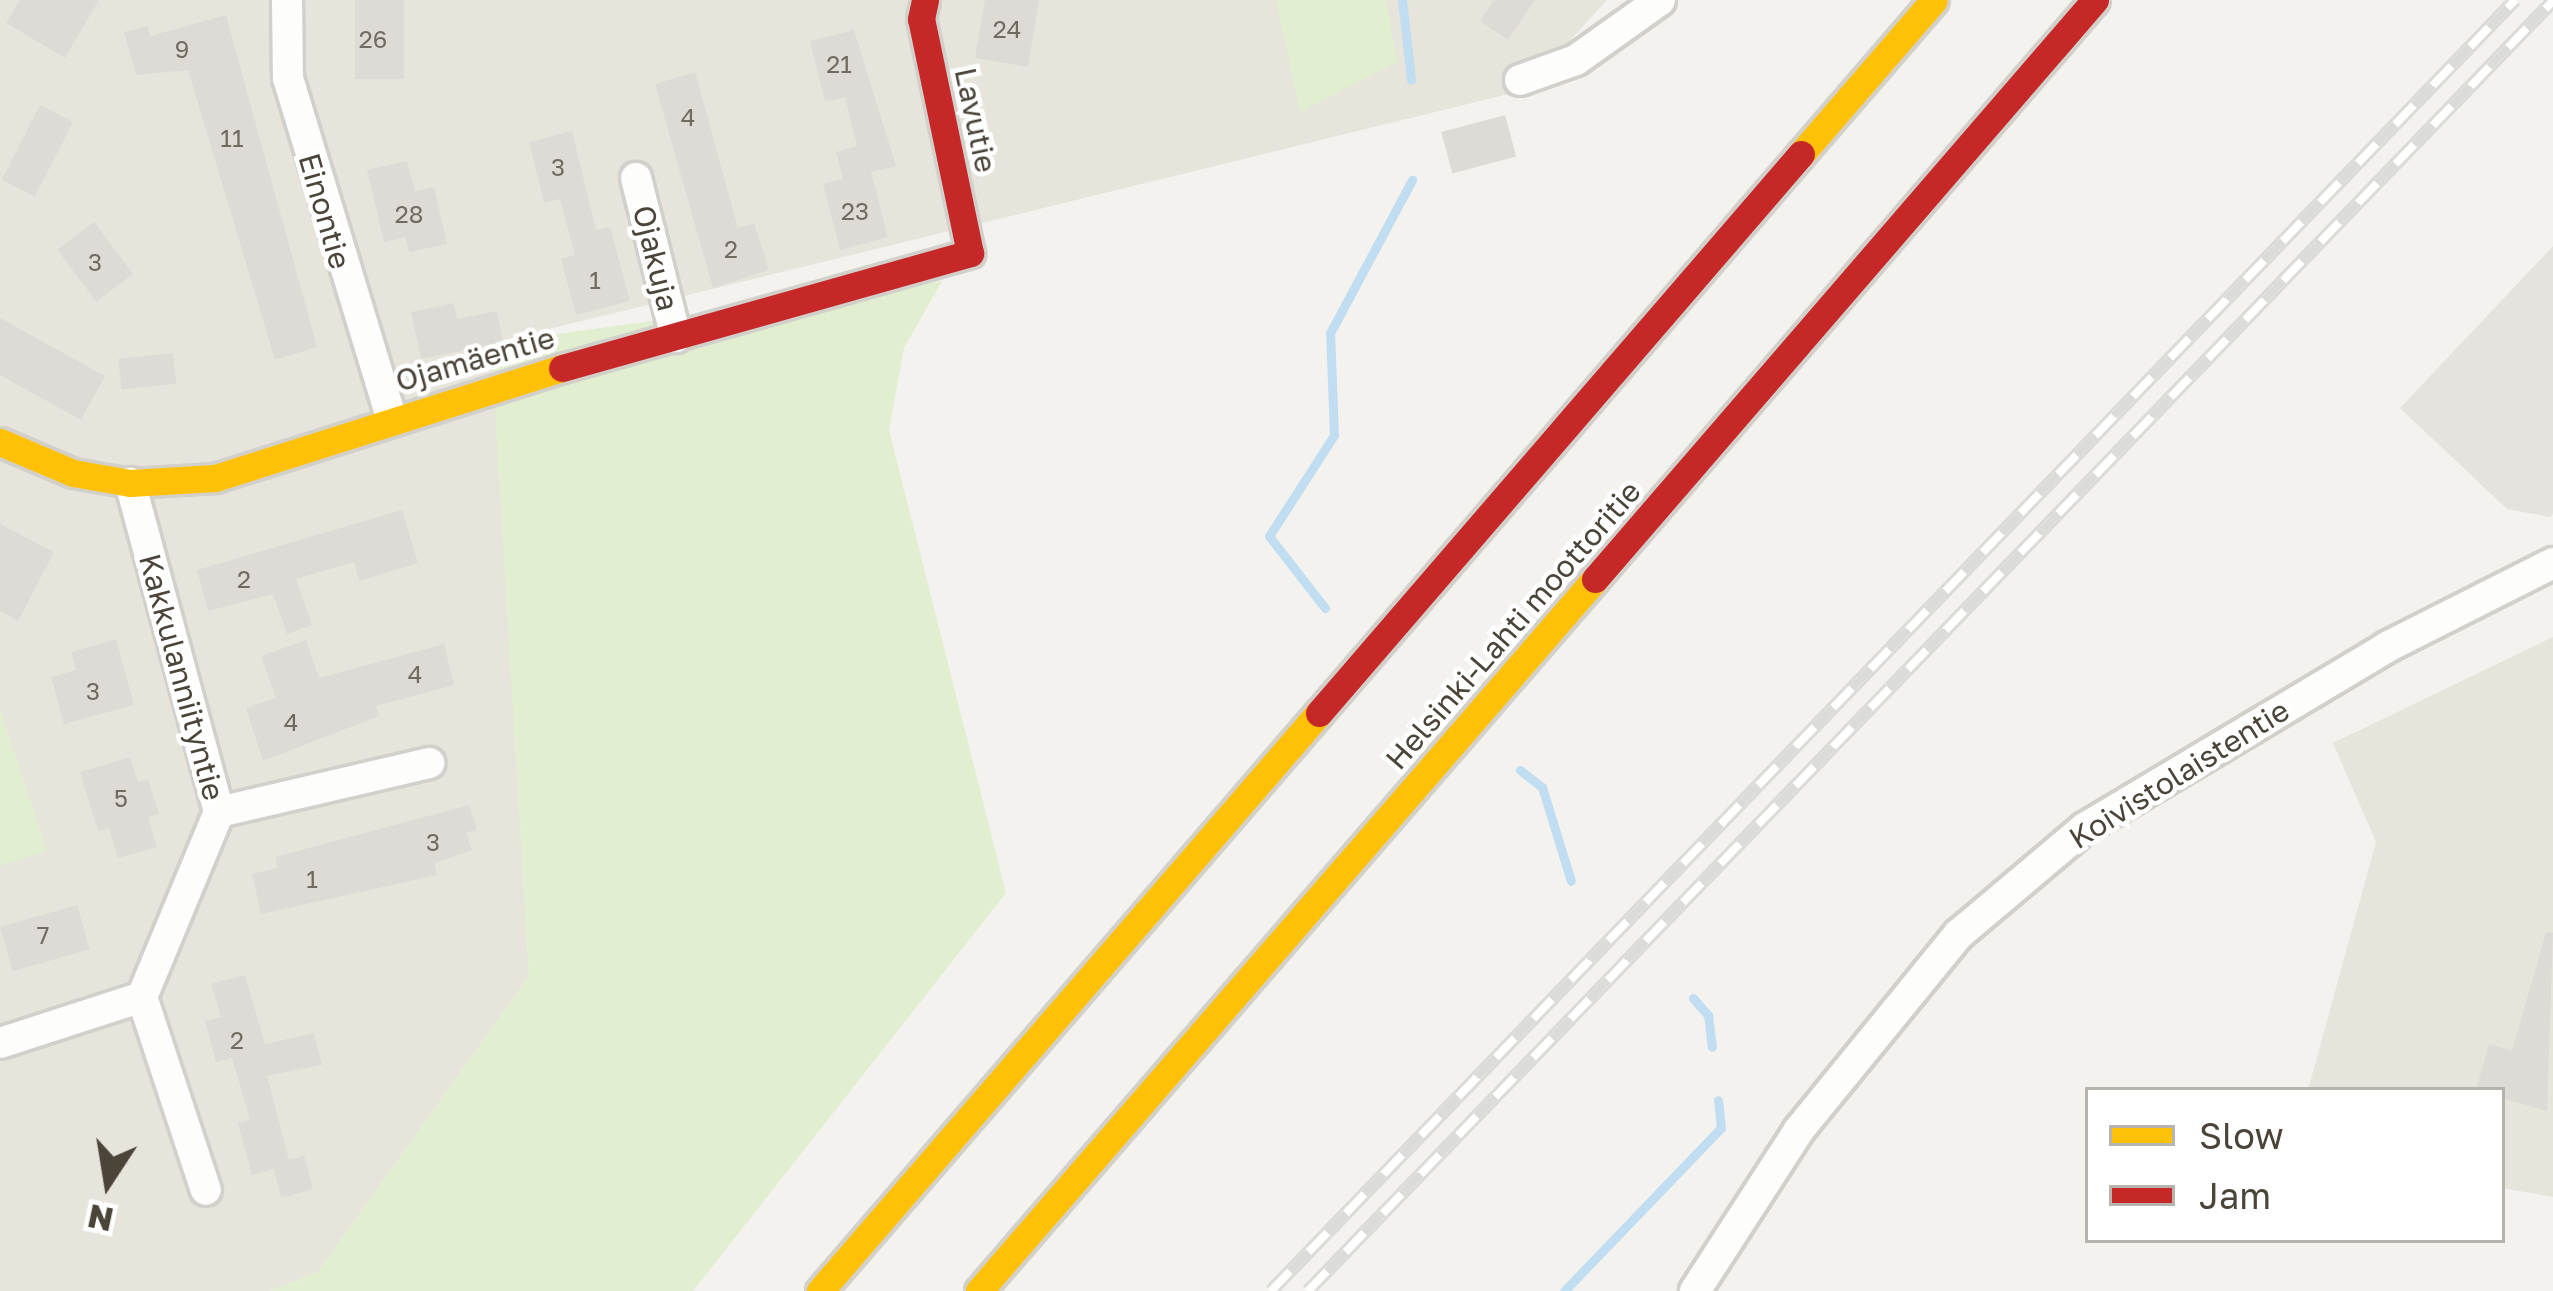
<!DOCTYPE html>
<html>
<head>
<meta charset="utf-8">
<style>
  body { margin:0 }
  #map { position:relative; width:2553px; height:1291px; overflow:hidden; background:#f4f2ee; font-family:"Golos Text",sans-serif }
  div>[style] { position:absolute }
  .residential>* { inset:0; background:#e7e4dc }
  .green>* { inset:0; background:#e1eecf }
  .parking>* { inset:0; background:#e6e3df }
  .stream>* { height:9px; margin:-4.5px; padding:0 4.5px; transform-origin:4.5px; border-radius:4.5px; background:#c0ddf1 }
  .building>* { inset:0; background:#dedbd6; transform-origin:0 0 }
  .roads { filter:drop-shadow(3px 0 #d2d0cb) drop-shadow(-3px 0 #d2d0cb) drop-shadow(0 3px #d2d0cb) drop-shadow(0 -3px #d2d0cb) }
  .street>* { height:30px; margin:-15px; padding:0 15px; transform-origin:15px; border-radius:15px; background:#fdfdfc }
  .slow>* { height:27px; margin:-13.5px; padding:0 13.5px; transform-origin:13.5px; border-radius:13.5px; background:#ffc107 }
  .jam>* { height:27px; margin:-13.5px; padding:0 13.5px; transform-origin:13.5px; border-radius:13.5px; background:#c62828 }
  .rail>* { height:14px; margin-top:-7px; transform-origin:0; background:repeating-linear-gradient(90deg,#fff 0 27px,#dbdbda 0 54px); box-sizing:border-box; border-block:3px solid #dbdbda }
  span { translate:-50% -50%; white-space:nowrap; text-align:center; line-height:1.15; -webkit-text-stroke:9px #fff; paint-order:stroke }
  .number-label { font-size:24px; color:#706a61 }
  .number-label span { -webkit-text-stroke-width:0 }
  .street-label { font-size:30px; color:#4b4439 }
  .legend { position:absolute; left:2085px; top:1087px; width:420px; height:156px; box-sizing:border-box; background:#fff; border:3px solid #b7b4b0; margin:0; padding:15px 21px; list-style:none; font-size:36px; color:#4b4439 }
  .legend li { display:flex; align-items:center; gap:24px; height:60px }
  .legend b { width:60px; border:3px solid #b7b4b0 }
  .north { position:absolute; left:48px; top:1123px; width:120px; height:120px; -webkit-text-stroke:9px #fff; paint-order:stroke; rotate:192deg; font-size:33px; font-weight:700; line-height:48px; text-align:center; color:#4b4439 }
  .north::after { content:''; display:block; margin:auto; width:42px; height:54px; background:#4b4439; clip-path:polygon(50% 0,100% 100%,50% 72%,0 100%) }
</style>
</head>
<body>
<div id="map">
  <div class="residential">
    <div style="clip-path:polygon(0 0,1607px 0,1525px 90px,492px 343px,529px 976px,318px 1272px,270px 1291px,0 1291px)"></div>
    <div style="clip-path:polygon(2553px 637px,2553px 1197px,2502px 1188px,2502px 1090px,2308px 1090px,2376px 842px,2333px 743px)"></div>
  </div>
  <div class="green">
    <div style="clip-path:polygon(1276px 0,1386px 0,1397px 62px,1300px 112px)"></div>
    <div style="clip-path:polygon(942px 281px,904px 348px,889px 430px,1006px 893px,693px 1291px,270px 1291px,318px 1272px,529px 976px,491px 343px)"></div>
    <div style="clip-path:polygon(0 710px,47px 851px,0 866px)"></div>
  </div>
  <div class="parking">
    <div style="clip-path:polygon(2553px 246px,2553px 514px,2550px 517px,2507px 509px,2400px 408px)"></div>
  </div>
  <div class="stream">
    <div style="left:1402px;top:0;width:80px;rotate:83.5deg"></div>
    <div style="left:1325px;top:608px;width:91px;rotate:-127.9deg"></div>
    <div style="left:1269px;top:536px;width:120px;rotate:-57.2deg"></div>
    <div style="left:1334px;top:435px;width:102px;rotate:-92.2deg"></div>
    <div style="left:1330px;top:333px;width:174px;rotate:-61.8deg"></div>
    <div style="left:1520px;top:770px;width:28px;rotate:38deg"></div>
    <div style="left:1542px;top:787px;width:98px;rotate:72.9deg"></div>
    <div style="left:1693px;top:998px;width:23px;rotate:49deg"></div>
    <div style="left:1708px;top:1015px;width:32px;rotate:83deg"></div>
    <div style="left:1564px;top:1291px;width:226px;rotate:-46.1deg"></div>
    <div style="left:1721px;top:1128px;width:28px;rotate:-96deg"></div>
  </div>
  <div class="building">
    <div style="clip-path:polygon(20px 0,99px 0,65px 58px,6px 23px)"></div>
    <div style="left:355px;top:0;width:49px;height:79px"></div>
    <div style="clip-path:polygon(985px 0,1039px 0,1028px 67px,975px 58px)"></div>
    <div style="clip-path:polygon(1494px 0,1535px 0,1508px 40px,1480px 21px)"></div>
    <div style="clip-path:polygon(226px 15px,317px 347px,275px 360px,188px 70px,136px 75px,124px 32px,148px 26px,150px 36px)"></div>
    <div style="clip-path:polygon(854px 30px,896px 166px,871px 172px,888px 237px,840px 250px,823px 184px,843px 179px,836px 152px,857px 146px,845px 97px,825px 102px,810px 41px)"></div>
    <div style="clip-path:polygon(695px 72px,738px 228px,754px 223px,769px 270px,713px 288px,655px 84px)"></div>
    <div style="left:40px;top:105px;width:37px;height:84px;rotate:27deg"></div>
    <div style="left:1505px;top:115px;width:43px;height:66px;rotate:75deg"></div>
    <div style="clip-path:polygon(572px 131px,596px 230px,610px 227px,630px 301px,576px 315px,561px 259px,575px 255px,560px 199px,544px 203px,529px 142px)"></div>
    <div style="clip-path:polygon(407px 161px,415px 191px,434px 187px,447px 244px,409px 252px,405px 237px,384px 242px,367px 170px)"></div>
    <div style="left:94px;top:222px;width:65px;height:46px;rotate:53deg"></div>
    <div style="clip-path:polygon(454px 303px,457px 319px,497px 311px,503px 342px,421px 359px,411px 312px)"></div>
    <div style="clip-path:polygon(0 318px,105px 376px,81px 420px,0 375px)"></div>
    <div style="left:173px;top:353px;width:31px;height:55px;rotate:84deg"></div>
    <div style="clip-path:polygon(402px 510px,418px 563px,359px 581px,354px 562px,296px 579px,312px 625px,287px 634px,273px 594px,208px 611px,197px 570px)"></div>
    <div style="clip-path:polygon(0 524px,54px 552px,18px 621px,0 611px)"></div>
    <div style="clip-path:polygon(116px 639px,134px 705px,64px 724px,51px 677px,76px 670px,71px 652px)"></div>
    <div style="clip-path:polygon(306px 640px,319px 678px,444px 644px,454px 685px,376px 706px,379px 716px,263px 761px,246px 708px,276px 698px,261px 656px)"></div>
    <div style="clip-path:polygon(130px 757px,138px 782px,148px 779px,159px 814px,148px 817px,157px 847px,118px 858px,109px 828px,98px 831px,80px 772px)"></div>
    <div style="clip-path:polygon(469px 805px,477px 829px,466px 833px,472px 850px,434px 863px,437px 875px,261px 914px,252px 874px,278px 868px,275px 857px)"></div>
    <div style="left:77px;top:905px;width:46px;height:80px;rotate:74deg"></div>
    <div style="clip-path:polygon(2546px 932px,2553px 933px,2547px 1111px,2502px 1098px,2502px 1090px,2476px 1090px,2489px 1044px,2512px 1051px)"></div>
    <div style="clip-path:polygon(245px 975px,265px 1044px,314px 1033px,322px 1065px,267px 1076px,289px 1160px,304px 1156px,313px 1189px,281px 1198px,274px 1169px,252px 1175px,238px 1123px,250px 1120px,232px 1058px,216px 1062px,205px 1021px,221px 1017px,211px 984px)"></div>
  </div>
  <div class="roads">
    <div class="street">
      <div style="left:287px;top:0;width:78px;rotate:89.3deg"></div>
      <div style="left:288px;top:78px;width:353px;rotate:73.1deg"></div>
      <div style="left:1520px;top:80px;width:59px;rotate:-19.7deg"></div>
      <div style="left:1576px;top:60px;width:103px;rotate:-35.5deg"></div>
      <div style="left:636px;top:178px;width:164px;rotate:75.9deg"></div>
      <div style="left:219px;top:812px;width:216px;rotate:-13.1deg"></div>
      <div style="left:142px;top:997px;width:203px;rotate:71.7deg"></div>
      <div style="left:0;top:1043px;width:149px;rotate:-17.9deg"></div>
      <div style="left:142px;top:997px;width:200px;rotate:-67.4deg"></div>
      <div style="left:219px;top:812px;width:341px;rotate:-105.1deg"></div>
      <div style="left:1695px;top:1291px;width:192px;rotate:-57.1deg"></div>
      <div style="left:1799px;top:1130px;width:253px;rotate:-50.8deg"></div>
      <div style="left:1959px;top:934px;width:165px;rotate:-40.1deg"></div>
      <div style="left:2085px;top:828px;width:352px;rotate:-30.9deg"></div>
      <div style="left:2387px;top:647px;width:186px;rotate:-26.8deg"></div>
    </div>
    <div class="slow">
      <div style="left:1801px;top:154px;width:203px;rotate:-49.2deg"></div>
      <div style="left:0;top:442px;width:79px;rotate:23deg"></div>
      <div style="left:73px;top:473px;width:58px;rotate:10deg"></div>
      <div style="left:130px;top:483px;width:85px;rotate:-3.4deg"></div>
      <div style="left:215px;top:478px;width:364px;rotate:-17.6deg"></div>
      <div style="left:820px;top:1291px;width:764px;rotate:-49.2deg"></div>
      <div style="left:979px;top:1291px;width:941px;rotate:-49.13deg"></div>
    </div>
    <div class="jam">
      <div style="left:562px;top:368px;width:424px;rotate:-15.7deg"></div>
      <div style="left:970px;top:253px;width:239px;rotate:-101.8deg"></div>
      <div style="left:921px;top:19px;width:19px;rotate:-78deg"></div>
      <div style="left:1595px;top:579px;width:765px;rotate:-49.19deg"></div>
      <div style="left:1319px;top:713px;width:738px;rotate:-49.23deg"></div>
    </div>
  </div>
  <div class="rail">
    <div style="left:1271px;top:1291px;width:1793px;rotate:-46.06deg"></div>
    <div style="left:1308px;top:1291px;width:1793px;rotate:-46.02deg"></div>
  </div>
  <div class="number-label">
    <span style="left:1007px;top:29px">24</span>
    <span style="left:373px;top:39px">26</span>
    <span style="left:182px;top:49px">9</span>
    <span style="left:839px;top:64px">21</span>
    <span style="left:688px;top:117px">4</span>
    <span style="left:232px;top:138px">11</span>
    <span style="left:558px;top:167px">3</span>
    <span style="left:855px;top:211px">23</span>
    <span style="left:409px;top:214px">28</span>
    <span style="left:731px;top:249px">2</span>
    <span style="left:95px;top:262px">3</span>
    <span style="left:595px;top:280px">1</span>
    <span style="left:244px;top:579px">2</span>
    <span style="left:415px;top:674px">4</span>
    <span style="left:93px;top:691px">3</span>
    <span style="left:291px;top:722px">4</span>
    <span style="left:121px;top:798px">5</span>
    <span style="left:433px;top:842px">3</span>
    <span style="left:312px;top:879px">1</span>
    <span style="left:43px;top:935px">7</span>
    <span style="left:237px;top:1040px">2</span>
  </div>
  <div class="street-label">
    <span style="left:976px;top:120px;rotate:78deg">Lavutie</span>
    <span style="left:325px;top:211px;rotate:74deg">Einontie</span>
    <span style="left:656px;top:258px;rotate:76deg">Ojakuja</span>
    <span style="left:475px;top:359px;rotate:-16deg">Ojamäentie</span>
    <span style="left:1513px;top:625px;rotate:-49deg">Helsinki-Lahti moottoritie</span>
    <span style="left:182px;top:677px;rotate:75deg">Kakkulanniityntie</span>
    <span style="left:2179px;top:774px;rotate:-32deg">Koivistolaistentie</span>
  </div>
  <ul class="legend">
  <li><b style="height:15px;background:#ffc107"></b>Slow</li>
  <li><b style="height:15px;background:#c62828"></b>Jam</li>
  </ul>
  <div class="north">N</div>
</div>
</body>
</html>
